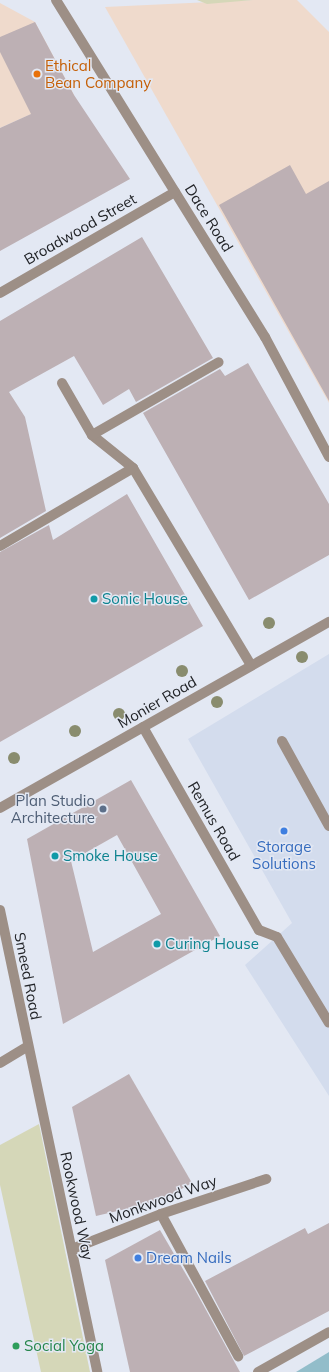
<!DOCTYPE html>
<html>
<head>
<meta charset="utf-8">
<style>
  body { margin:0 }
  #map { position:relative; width:329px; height:1372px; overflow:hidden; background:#e3e8f3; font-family:Mulish,sans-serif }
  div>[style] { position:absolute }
  .built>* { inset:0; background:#d3dced }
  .industrial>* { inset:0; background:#efdacc }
  .green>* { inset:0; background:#d5d7b8 }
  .water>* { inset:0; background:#92bdca }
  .building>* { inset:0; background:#bdb0b4 }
  .minor>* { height:10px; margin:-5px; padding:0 5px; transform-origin:5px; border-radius:5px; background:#9d8f86 }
  .trees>* { width:12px; height:12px; margin:-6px; border-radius:50%; background:#898c6e }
  .dots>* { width:11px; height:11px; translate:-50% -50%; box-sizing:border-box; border:2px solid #e3e8f3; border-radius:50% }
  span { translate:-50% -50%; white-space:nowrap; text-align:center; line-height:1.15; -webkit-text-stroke:3px #e3e8f3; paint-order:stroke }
  .food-label { font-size:15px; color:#c56008 }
  .left { translate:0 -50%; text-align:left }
  .street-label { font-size:15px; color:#222428 }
  .culture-label { font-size:15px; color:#0d838f }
  .service-label { font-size:15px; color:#4e5e75 }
  .right { translate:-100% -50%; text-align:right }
  .shop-label { font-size:15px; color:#366cbe }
  .leisure-label { font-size:15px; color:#27864d }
</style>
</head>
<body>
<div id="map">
  <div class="built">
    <div style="clip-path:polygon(329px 654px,329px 1096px,245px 965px,292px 923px,188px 739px)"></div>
  </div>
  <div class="industrial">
    <div style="clip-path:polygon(253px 0,297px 0,329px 32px,329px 403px,105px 7px)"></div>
    <div style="clip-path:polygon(0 3px,35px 22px,74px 95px,0 128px)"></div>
  </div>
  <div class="green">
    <div style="clip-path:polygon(197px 0,253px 0,207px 4px)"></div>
    <div style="clip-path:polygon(39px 1124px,90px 1372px,41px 1372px,0 1185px,0 1145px)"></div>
  </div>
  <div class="water">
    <div style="clip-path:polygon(329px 1352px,329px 1372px,296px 1372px)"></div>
  </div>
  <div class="building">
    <div style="clip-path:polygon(35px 22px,74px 95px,130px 179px,0 251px,0 128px,31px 114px,0 52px,0 37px)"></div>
    <div style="clip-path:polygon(290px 165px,306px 194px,329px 181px,329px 401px,219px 205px)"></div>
    <div style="clip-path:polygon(142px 237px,213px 358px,136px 402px,129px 389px,103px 405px,74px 356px,9px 392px,25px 417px,46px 511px,0 538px,0 321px)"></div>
    <div style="clip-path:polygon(248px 363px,329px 504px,329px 555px,249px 600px,143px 413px,220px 369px,225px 376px)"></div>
    <div style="clip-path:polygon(127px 494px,203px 626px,0 742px,0 552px,49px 525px,53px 540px)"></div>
    <div style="clip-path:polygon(evenodd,131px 780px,220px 936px,63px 1024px,27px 839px,131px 780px,117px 835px,161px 914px,93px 952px,71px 861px,117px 835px)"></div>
    <div style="clip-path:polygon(129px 1074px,192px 1183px,160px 1201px,96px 1216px,72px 1107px)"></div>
    <div style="clip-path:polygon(329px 1223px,329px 1311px,244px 1356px,205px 1281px,305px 1228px,308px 1234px)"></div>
    <div style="clip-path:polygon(160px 1230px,194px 1288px,240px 1372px,130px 1372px,105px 1260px)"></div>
  </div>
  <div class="minor">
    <div style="left:56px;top:0;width:397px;rotate:58.2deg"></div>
    <div style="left:265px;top:337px;width:136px;rotate:61.9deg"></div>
    <div style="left:0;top:293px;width:202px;rotate:-30deg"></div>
    <div style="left:62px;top:383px;width:60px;rotate:60deg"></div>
    <div style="left:92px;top:435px;width:53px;rotate:38.8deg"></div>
    <div style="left:133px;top:468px;width:230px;rotate:59.1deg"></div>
    <div style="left:92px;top:435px;width:146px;rotate:-29.9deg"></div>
    <div style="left:0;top:546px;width:154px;rotate:-30.4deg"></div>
    <div style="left:143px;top:727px;width:234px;rotate:60.3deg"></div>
    <div style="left:259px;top:930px;width:19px;rotate:21deg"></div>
    <div style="left:277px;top:937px;width:100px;rotate:58.8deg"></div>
    <div style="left:282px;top:741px;width:97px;rotate:61.1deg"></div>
    <div style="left:0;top:808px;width:378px;rotate:-29.5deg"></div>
    <div style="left:0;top:910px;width:472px;rotate:78.1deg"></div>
    <div style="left:0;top:1063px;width:31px;rotate:-31deg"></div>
    <div style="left:161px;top:1214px;width:162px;rotate:61.5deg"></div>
    <div style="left:72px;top:1249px;width:96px;rotate:-21.5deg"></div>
    <div style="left:161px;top:1214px;width:111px;rotate:-18.4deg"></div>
    <div style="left:258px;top:1372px;width:81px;rotate:-29.4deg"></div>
  </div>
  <div class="trees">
    <div style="left:269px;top:623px"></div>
    <div style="left:302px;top:657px"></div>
    <div style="left:182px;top:671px"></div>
    <div style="left:217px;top:702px"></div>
    <div style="left:119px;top:714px"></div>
    <div style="left:75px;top:731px"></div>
    <div style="left:14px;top:758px"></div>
  </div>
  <div class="dots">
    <div style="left:37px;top:74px;background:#e8710a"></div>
    <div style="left:94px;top:599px;background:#0f9aa8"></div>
    <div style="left:103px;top:809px;background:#5c6f8a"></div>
    <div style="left:284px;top:831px;background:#3f7fe0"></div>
    <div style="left:55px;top:856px;background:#0f9aa8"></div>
    <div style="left:157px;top:944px;background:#0f9aa8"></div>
    <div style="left:138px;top:1258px;background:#3f7fe0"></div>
    <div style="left:16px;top:1346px;background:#2e9e5b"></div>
  </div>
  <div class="food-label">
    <span class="left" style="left:45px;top:74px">Ethical<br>Bean Company</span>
  </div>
  <div class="street-label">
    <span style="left:209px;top:218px;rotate:58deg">Dace Road</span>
    <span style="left:80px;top:229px;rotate:-30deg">Broadwood Street</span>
    <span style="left:157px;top:702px;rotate:-30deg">Monier Road</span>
    <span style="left:214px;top:821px;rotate:60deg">Remus Road</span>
    <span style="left:28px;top:976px;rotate:79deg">Smeed Road</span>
    <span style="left:163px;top:1199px;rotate:-20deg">Monkwood Way</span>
    <span style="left:77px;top:1206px;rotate:78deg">Rookwood Way</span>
  </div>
  <div class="culture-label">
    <span class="left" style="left:102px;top:599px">Sonic House</span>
    <span class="left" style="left:63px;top:856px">Smoke House</span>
    <span class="left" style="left:165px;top:944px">Curing House</span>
  </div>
  <div class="service-label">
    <span class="right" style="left:95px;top:809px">Plan Studio<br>Architecture</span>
  </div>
  <div class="shop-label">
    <span style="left:284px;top:855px">Storage<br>Solutions</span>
    <span class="left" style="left:146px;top:1258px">Dream Nails</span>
  </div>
  <div class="leisure-label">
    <span class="left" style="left:24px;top:1346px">Social Yoga</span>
  </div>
</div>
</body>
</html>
